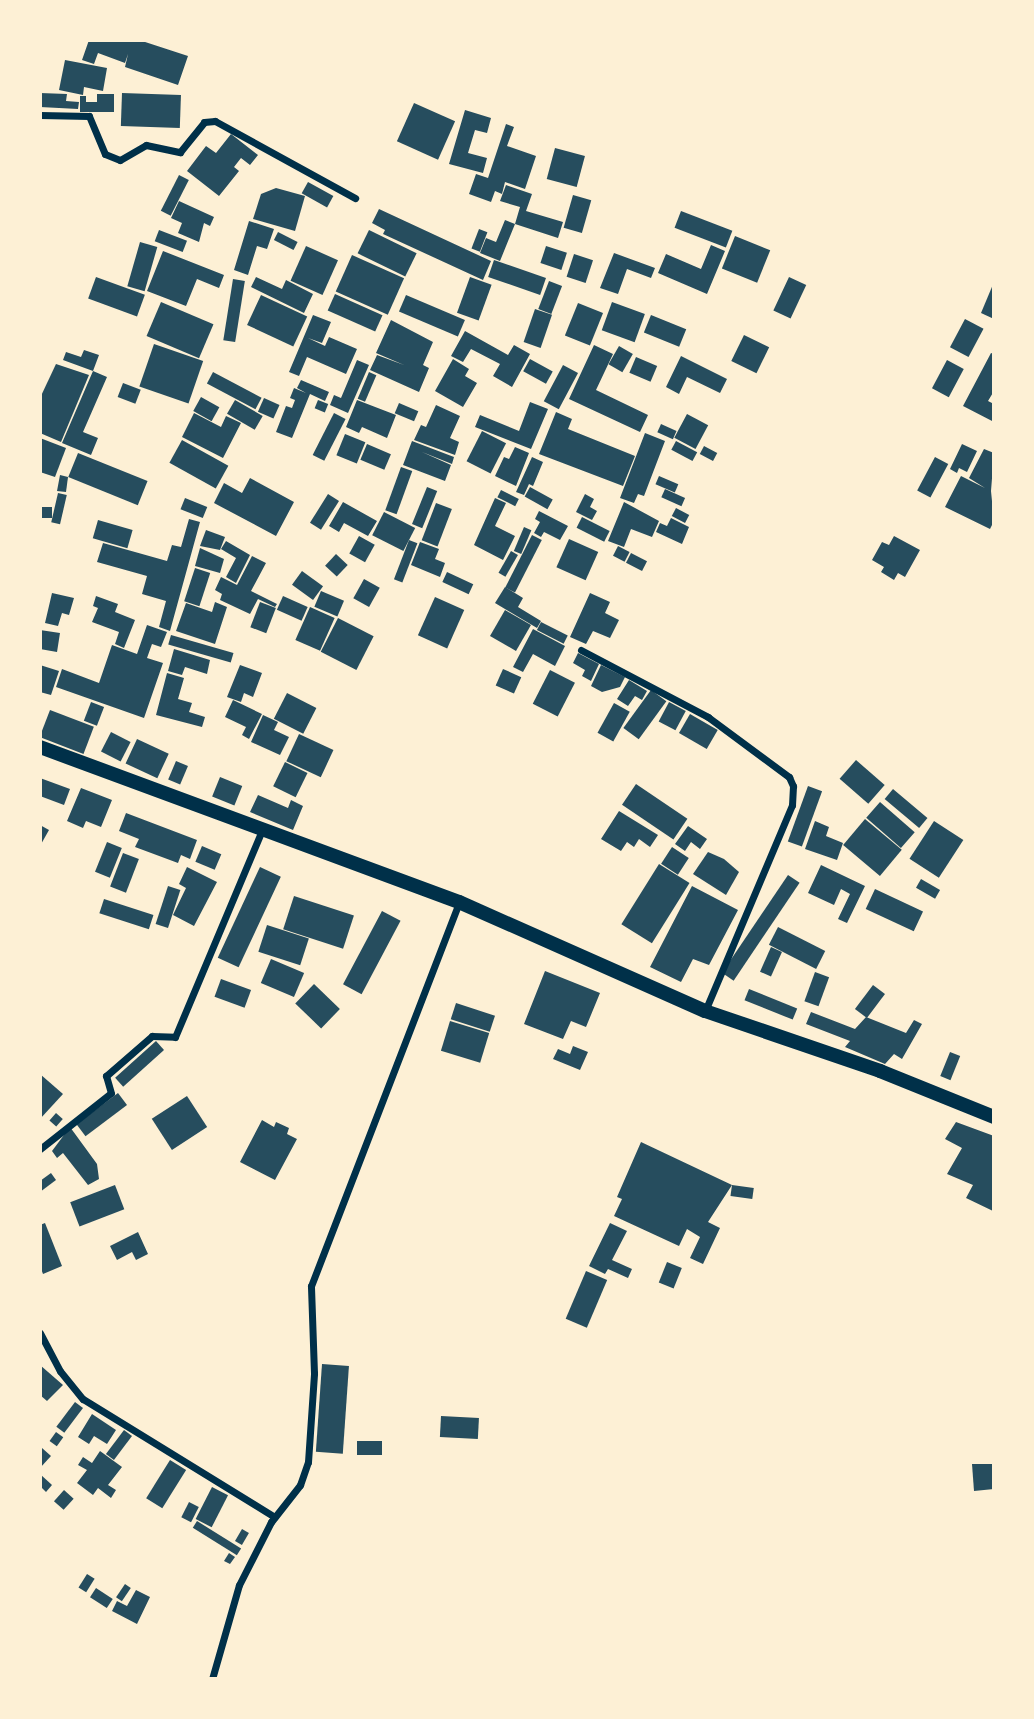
<!DOCTYPE html>
<html>
<head>
<meta charset="utf-8">
<style>
  body { margin:0 }
  #map { position:relative; width:1034px; height:1719px; overflow:hidden; background:#fdf0d5; font-family:Manrope,sans-serif }
  div>[style] { position:absolute }
  .building>* { inset:0; background:#264d5e; transform-origin:0 0 }
  .minor>* { height:7px; margin:-3.5px; padding:0 3.5px; transform-origin:3.5px; border-radius:3.5px; background:#003049 }
  .secondary>* { height:14px; margin:-7px; padding:0 7px; transform-origin:7px; border-radius:7px; background:#003049 }
  span { translate:-50% -50%; white-space:nowrap; text-align:center; line-height:1.15; -webkit-text-stroke:6px #fdf0d5; paint-order:stroke }
  .frame { position:absolute; inset:0; border:42px solid #fdf0d5; pointer-events:none }
</style>
</head>
<body>
<div id="map">
  <div class="building">
    <div style="clip-path:polygon(89px 40px,139px 40px,188px 56px,178px 85px,125px 67px,128px 54px,125px 63px,98px 53px,94px 64px,82px 60px)"></div>
    <div style="clip-path:polygon(65px 60px,107px 68px,103px 91px,84px 87px,83px 95px,59px 90px)"></div>
    <div style="clip-path:polygon(40px 93px,67px 94px,66px 101px,79px 102px,78px 109px,40px 107px)"></div>
    <div style="left:122px;top:93px;width:59px;height:33px;rotate:2deg"></div>
    <div style="clip-path:polygon(97px 94px,114px 94px,114px 112px,80px 112px,80px 96px,86px 96px,86px 102px,97px 102px)"></div>
    <div style="left:414px;top:103px;width:45px;height:42px;rotate:24deg"></div>
    <div style="clip-path:polygon(465px 110px,491px 118px,487px 133px,475px 130px,468px 153px,487px 158px,483px 173px,449px 164px)"></div>
    <div style="clip-path:polygon(506px 124px,514px 127px,507px 146px,536px 156px,525px 189px,505px 182px,502px 194px,495px 191px,491px 202px,469px 194px,476px 174px,488px 178px)"></div>
    <div style="clip-path:polygon(231px 134px,258px 155px,250px 165px,241px 158px,234px 167px,239px 171px,219px 196px,187px 171px,206px 146px,216px 153px)"></div>
    <div style="left:555px;top:148px;width:31px;height:32px;rotate:15deg"></div>
    <div style="left:179px;top:175px;width:11px;height:40px;rotate:27deg"></div>
    <div style="left:308px;top:182px;width:29px;height:13px;rotate:29deg"></div>
    <div style="clip-path:polygon(506px 185px,532px 194px,526px 211px,563px 222px,558px 238px,515px 224px,520px 207px,500px 201px)"></div>
    <div style="clip-path:polygon(276px 188px,305px 196px,295px 231px,253px 219px,261px 194px)"></div>
    <div style="left:573px;top:195px;width:19px;height:34px;rotate:16deg"></div>
    <div style="clip-path:polygon(179px 201px,214px 217px,210px 226px,204px 223px,199px 242px,178px 233px,182px 223px,171px 218px)"></div>
    <div style="clip-path:polygon(379px 209px,491px 261px,483px 280px,383px 234px,385px 230px,372px 223px)"></div>
    <div style="left:681px;top:211px;width:55px;height:18px;rotate:21deg"></div>
    <div style="clip-path:polygon(505px 220px,515px 224px,500px 261px,480px 253px,486px 238px,496px 242px)"></div>
    <div style="clip-path:polygon(249px 221px,274px 229px,267px 249px,257px 246px,248px 275px,234px 270px)"></div>
    <div style="left:479px;top:229px;width:9px;height:21px;rotate:21deg"></div>
    <div style="left:159px;top:230px;width:30px;height:12px;rotate:21deg"></div>
    <div style="left:369px;top:230px;width:53px;height:26px;rotate:26deg"></div>
    <div style="left:278px;top:232px;width:22px;height:9px;rotate:27deg"></div>
    <div style="left:735px;top:236px;width:38px;height:35px;rotate:22deg"></div>
    <div style="left:140px;top:242px;width:18px;height:46px;rotate:16deg"></div>
    <div style="clip-path:polygon(711px 245px,725px 251px,707px 294px,658px 273px,666px 254px,701px 269px)"></div>
    <div style="left:306px;top:246px;width:35px;height:38px;rotate:24deg"></div>
    <div style="left:546px;top:246px;width:22px;height:18px;rotate:18deg"></div>
    <div style="clip-path:polygon(163px 251px,224px 275px,219px 288px,197px 279px,186px 306px,147px 291px)"></div>
    <div style="clip-path:polygon(614px 253px,655px 268px,651px 278px,627px 269px,618px 294px,600px 288px)"></div>
    <div style="left:574px;top:254px;width:20px;height:24px;rotate:18deg"></div>
    <div style="left:352px;top:255px;width:57px;height:40px;rotate:24deg"></div>
    <div style="left:494px;top:260px;width:55px;height:18px;rotate:19deg"></div>
    <div style="left:96px;top:277px;width:52px;height:23px;rotate:20deg"></div>
    <div style="clip-path:polygon(256px 277px,282px 289px,286px 280px,313px 294px,304px 313px,251px 287px)"></div>
    <div style="left:470px;top:277px;width:23px;height:38px;rotate:20deg"></div>
    <div style="left:789px;top:277px;width:19px;height:37px;rotate:25deg"></div>
    <div style="left:233px;top:279px;width:12px;height:62px;rotate:9deg"></div>
    <div style="left:549px;top:281px;width:14px;height:30px;rotate:21deg"></div>
    <div style="clip-path:polygon(994px 282px,994px 319px,981px 313px)"></div>
    <div style="left:335px;top:294px;width:52px;height:18px;rotate:24deg"></div>
    <div style="left:261px;top:295px;width:51px;height:33px;rotate:25deg"></div>
    <div style="left:406px;top:295px;width:64px;height:18px;rotate:23deg"></div>
    <div style="left:161px;top:302px;width:57px;height:37px;rotate:23deg"></div>
    <div style="left:612px;top:302px;width:35px;height:30px;rotate:20deg"></div>
    <div style="left:578px;top:303px;width:27px;height:35px;rotate:22deg"></div>
    <div style="left:535px;top:309px;width:18px;height:35px;rotate:19deg"></div>
    <div style="clip-path:polygon(313px 315px,331px 322px,322px 343px,308px 338px,325px 346px,329px 337px,357px 349px,346px 374px,307px 357px,299px 376px,289px 372px)"></div>
    <div style="left:651px;top:315px;width:38px;height:19px;rotate:22deg"></div>
    <div style="left:965px;top:319px;width:21px;height:32px;rotate:28deg"></div>
    <div style="clip-path:polygon(391px 320px,433px 342px,423px 365px,429px 368px,419px 392px,370px 370px,377px 355px,404px 365px,376px 353px)"></div>
    <div style="clip-path:polygon(465px 331px,508px 355px,514px 345px,530px 354px,512px 387px,493px 376px,500px 364px,471px 349px,463px 362px,451px 356px)"></div>
    <div style="left:744px;top:335px;width:28px;height:29px;rotate:26deg"></div>
    <div style="left:154px;top:344px;width:52px;height:45px;rotate:19deg"></div>
    <div style="clip-path:polygon(594px 345px,613px 354px,596px 390px,648px 415px,640px 432px,569px 399px)"></div>
    <div style="left:619px;top:346px;width:16px;height:21px;rotate:30deg"></div>
    <div style="clip-path:polygon(84px 350px,99px 355px,93px 371px,63px 360px,66px 352px,81px 357px)"></div>
    <div style="clip-path:polygon(991px 353px,994px 354px,994px 391px,988px 401px,994px 404px,994px 422px,963px 406px)"></div>
    <div style="clip-path:polygon(681px 356px,727px 379px,720px 393px,687px 377px,679px 394px,666px 387px)"></div>
    <div style="left:636px;top:357px;width:23px;height:17px;rotate:23deg"></div>
    <div style="clip-path:polygon(453px 359px,469px 369px,465px 376px,477px 383px,463px 407px,435px 391px)"></div>
    <div style="left:530px;top:359px;width:26px;height:14px;rotate:29deg"></div>
    <div style="clip-path:polygon(357px 360px,369px 365px,348px 413px,330px 405px,334px 395px,341px 398px)"></div>
    <div style="left:947px;top:360px;width:19px;height:32px;rotate:28deg"></div>
    <div style="clip-path:polygon(56px 364px,89px 375px,61px 442px,40px 433px,40px 398px)"></div>
    <div style="left:563px;top:365px;width:17px;height:41px;rotate:28deg"></div>
    <div style="clip-path:polygon(93px 371px,107px 377px,83px 432px,98px 438px,91px 455px,62px 443px)"></div>
    <div style="left:213px;top:372px;width:55px;height:13px;rotate:28deg"></div>
    <div style="left:369px;top:372px;width:8px;height:29px;rotate:23deg"></div>
    <div style="clip-path:polygon(301px 380px,329px 392px,325px 401px,310px 394px,292px 438px,276px 432px,286px 406px,292px 408px,295px 400px,290px 398px,294px 388px,306px 393px,297px 388px)"></div>
    <div style="left:123px;top:383px;width:19px;height:15px;rotate:21deg"></div>
    <div style="left:201px;top:397px;width:21px;height:16px;rotate:29deg"></div>
    <div style="left:264px;top:398px;width:17px;height:15px;rotate:24deg"></div>
    <div style="left:235px;top:400px;width:32px;height:16px;rotate:30deg"></div>
    <div style="left:318px;top:400px;width:11px;height:9px;rotate:22deg"></div>
    <div style="clip-path:polygon(357px 400px,396px 415px,387px 438px,362px 427px,359px 433px,346px 427px)"></div>
    <div style="clip-path:polygon(530px 402px,548px 409px,531px 449px,475px 427px,480px 415px,519px 431px)"></div>
    <div style="left:399px;top:403px;width:21px;height:11px;rotate:23deg"></div>
    <div style="clip-path:polygon(436px 405px,460px 416px,450px 438px,459px 442px,455px 455px,414px 440px,421px 425px,426px 427px)"></div>
    <div style="clip-path:polygon(556px 412px,572px 419px,568px 429px,635px 456px,623px 486px,539px 454px)"></div>
    <div style="clip-path:polygon(194px 413px,221px 427px,226px 416px,241px 423px,223px 458px,182px 437px)"></div>
    <div style="left:334px;top:413px;width:13px;height:47px;rotate:27deg"></div>
    <div style="left:687px;top:414px;width:24px;height:27px;rotate:28deg"></div>
    <div style="left:661px;top:424px;width:17px;height:9px;rotate:24deg"></div>
    <div style="left:482px;top:431px;width:27px;height:34px;rotate:27deg"></div>
    <div style="clip-path:polygon(645px 433px,665px 441px,644px 496px,638px 494px,634px 503px,620px 498px)"></div>
    <div style="left:345px;top:434px;width:22px;height:23px;rotate:22deg"></div>
    <div style="clip-path:polygon(40px 438px,66px 448px,55px 477px,40px 472px)"></div>
    <div style="left:182px;top:440px;width:53px;height:26px;rotate:29deg"></div>
    <div style="clip-path:polygon(412px 441px,454px 457px,452px 464px,422px 452px,451px 465px,445px 481px,403px 465px)"></div>
    <div style="left:676px;top:441px;width:24px;height:10px;rotate:28deg"></div>
    <div style="left:367px;top:444px;width:26px;height:17px;rotate:23deg"></div>
    <div style="clip-path:polygon(962px 444px,977px 451px,967px 472px,959px 468px,957px 473px,950px 469px)"></div>
    <div style="left:704px;top:446px;width:15px;height:9px;rotate:28deg"></div>
    <div style="clip-path:polygon(515px 447px,529px 453px,516px 486px,495px 476px,504px 457px,509px 459px)"></div>
    <div style="clip-path:polygon(984px 449px,994px 453px,991px 491px,994px 521px,990px 529px,945px 507px,961px 476px,985px 488px,969px 478px)"></div>
    <div style="left:78px;top:453px;width:75px;height:26px;rotate:22deg"></div>
    <div style="clip-path:polygon(532px 457px,543px 462px,533px 486px,529px 484px,524px 495px,516px 492px)"></div>
    <div style="left:935px;top:457px;width:15px;height:38px;rotate:28deg"></div>
    <div style="left:401px;top:467px;width:12px;height:46px;rotate:20deg"></div>
    <div style="clip-path:polygon(60px 475px,68px 477px,66px 492px,57px 491px)"></div>
    <div style="left:659px;top:476px;width:21px;height:9px;rotate:23deg"></div>
    <div style="clip-path:polygon(250px 478px,294px 502px,276px 536px,214px 503px,224px 483px,242px 493px)"></div>
    <div style="left:427px;top:487px;width:11px;height:40px;rotate:22deg"></div>
    <div style="left:530px;top:487px;width:26px;height:11px;rotate:29deg"></div>
    <div style="left:665px;top:489px;width:22px;height:9px;rotate:24deg"></div>
    <div style="left:501px;top:490px;width:20px;height:8px;rotate:27deg"></div>
    <div style="left:58px;top:493px;width:9px;height:30px;rotate:13deg"></div>
    <div style="left:328px;top:494px;width:13px;height:34px;rotate:32deg"></div>
    <div style="clip-path:polygon(585px 494px,594px 499px,590px 507px,597px 511px,592px 520px,576px 512px)"></div>
    <div style="left:185px;top:498px;width:24px;height:12px;rotate:22deg"></div>
    <div style="clip-path:polygon(495px 498px,506px 503px,495px 526px,515px 536px,503px 560px,474px 545px)"></div>
    <div style="clip-path:polygon(343px 502px,377px 521px,368px 536px,344px 523px,339px 532px,329px 526px)"></div>
    <div style="clip-path:polygon(624px 502px,659px 521px,652px 537px,631px 529px,624px 547px,608px 541px)"></div>
    <div style="left:436px;top:503px;width:17px;height:40px;rotate:21deg"></div>
    <div style="left:40px;top:507px;width:12px;height:11px"></div>
    <div style="left:676px;top:508px;width:15px;height:9px;rotate:28deg"></div>
    <div style="clip-path:polygon(539px 511px,568px 526px,560px 540px,544px 532px,541px 537px,534px 533px,540px 522px,535px 519px)"></div>
    <div style="left:384px;top:512px;width:35px;height:26px;rotate:27deg"></div>
    <div style="left:582px;top:517px;width:31px;height:12px;rotate:27deg"></div>
    <div style="clip-path:polygon(671px 518px,689px 527px,682px 544px,656px 532px,660px 523px,667px 526px)"></div>
    <div style="clip-path:polygon(189px 519px,200px 522px,170px 631px,159px 627px,166px 601px,142px 594px,147px 576px,97px 562px,103px 543px,167px 561px,172px 545px,181px 547px)"></div>
    <div style="left:98px;top:520px;width:36px;height:19px;rotate:16deg"></div>
    <div style="left:524px;top:527px;width:8px;height:26px;rotate:23deg"></div>
    <div style="clip-path:polygon(206px 530px,225px 537px,220px 550px,200px 546px)"></div>
    <div style="left:532px;top:535px;width:11px;height:59px;rotate:27deg"></div>
    <div style="left:359px;top:536px;width:18px;height:20px;rotate:29deg"></div>
    <div style="clip-path:polygon(894px 536px,920px 550px,905px 577px,898px 573px,894px 580px,881px 572px,884px 567px,872px 560px,882px 542px,889px 545px)"></div>
    <div style="left:569px;top:539px;width:32px;height:31px;rotate:24deg"></div>
    <div style="left:409px;top:540px;width:9px;height:42px;rotate:21deg"></div>
    <div style="clip-path:polygon(226px 541px,250px 555px,236px 583px,226px 577px,236px 558px,221px 549px)"></div>
    <div style="clip-path:polygon(420px 542px,439px 549px,435px 559px,445px 563px,440px 577px,411px 565px)"></div>
    <div style="left:618px;top:546px;width:13px;height:11px;rotate:27deg"></div>
    <div style="clip-path:polygon(200px 548px,224px 559px,220px 573px,195px 566px)"></div>
    <div style="left:511px;top:551px;width:8px;height:25px;rotate:30deg"></div>
    <div style="left:631px;top:553px;width:18px;height:11px;rotate:27deg"></div>
    <div style="left:336px;top:554px;width:16px;height:16px;rotate:43deg"></div>
    <div style="clip-path:polygon(252px 556px,266px 563px,251px 591px,277px 604px,275px 607px,258px 599px,250px 614px,220px 600px,222px 594px,215px 590px,221px 577px,237px 585px)"></div>
    <div style="left:195px;top:568px;width:16px;height:35px;rotate:18deg"></div>
    <div style="left:302px;top:571px;width:26px;height:17px;rotate:36deg"></div>
    <div style="left:447px;top:572px;width:29px;height:11px;rotate:25deg"></div>
    <div style="left:364px;top:579px;width:18px;height:22px;rotate:29deg"></div>
    <div style="clip-path:polygon(505px 587px,523px 598px,518px 607px,541px 621px,537px 628px,495px 603px)"></div>
    <div style="left:321px;top:591px;width:25px;height:17px;rotate:23deg"></div>
    <div style="clip-path:polygon(52px 593px,74px 598px,69px 615px,62px 613px,58px 626px,45px 623px)"></div>
    <div style="clip-path:polygon(590px 593px,610px 602px,605px 613px,619px 620px,610px 638px,593px 631px,586px 644px,570px 637px)"></div>
    <div style="clip-path:polygon(96px 596px,118px 604px,115px 612px,135px 620px,124px 648px,115px 644px,119px 632px,92px 622px,98px 608px,93px 606px)"></div>
    <div style="left:283px;top:596px;width:27px;height:15px;rotate:24deg"></div>
    <div style="left:435px;top:597px;width:32px;height:42px;rotate:24deg"></div>
    <div style="clip-path:polygon(215px 602px,227px 607px,215px 644px,176px 631px,186px 603px,212px 612px)"></div>
    <div style="left:260px;top:602px;width:17px;height:27px;rotate:21deg"></div>
    <div style="left:310px;top:607px;width:27px;height:36px;rotate:24deg"></div>
    <div style="left:505px;top:610px;width:30px;height:30px;rotate:30deg"></div>
    <div style="left:338px;top:618px;width:40px;height:38px;rotate:27deg"></div>
    <div style="left:541px;top:622px;width:30px;height:9px;rotate:27deg"></div>
    <div style="clip-path:polygon(147px 625px,167px 632px,161px 647px,152px 644px,147px 658px,163px 663px,144px 718px,56px 687px,62px 669px,99px 683px,112px 645px,137px 654px)"></div>
    <div style="clip-path:polygon(533px 629px,565px 646px,555px 666px,533px 654px,523px 672px,513px 667px)"></div>
    <div style="clip-path:polygon(40px 630px,60px 633px,57px 652px,40px 649px)"></div>
    <div style="left:171px;top:635px;width:65px;height:10px;rotate:16deg"></div>
    <div style="clip-path:polygon(174px 649px,210px 660px,207px 674px,185px 667px,182px 675px,168px 671px)"></div>
    <div style="clip-path:polygon(578px 653px,599px 664px,591px 681px,582px 676px,585px 670px,573px 663px)"></div>
    <div style="clip-path:polygon(40px 665px,59px 671px,51px 695px,40px 692px)"></div>
    <div style="clip-path:polygon(240px 665px,262px 673px,253px 697px,244px 693px,241px 702px,227px 697px)"></div>
    <div style="clip-path:polygon(601px 665px,625px 677px,620px 687px,602px 692px,591px 686px)"></div>
    <div style="left:503px;top:669px;width:20px;height:18px;rotate:24deg"></div>
    <div style="left:550px;top:670px;width:28px;height:38px;rotate:27deg"></div>
    <div style="clip-path:polygon(167px 673px,184px 678px,178px 699px,192px 703px,189px 712px,205px 717px,202px 727px,156px 715px)"></div>
    <div style="clip-path:polygon(629px 680px,647px 691px,642px 700px,635px 696px,628px 706px,617px 699px)"></div>
    <div style="left:651px;top:690px;width:19px;height:47px;rotate:36deg"></div>
    <div style="left:287px;top:693px;width:33px;height:29px;rotate:27deg"></div>
    <div style="clip-path:polygon(233px 700px,262px 714px,249px 739px,242px 735px,246px 727px,225px 717px)"></div>
    <div style="left:91px;top:702px;width:14px;height:20px;rotate:21deg"></div>
    <div style="left:669px;top:702px;width:19px;height:22px;rotate:28deg"></div>
    <div style="left:614px;top:703px;width:18px;height:34px;rotate:29deg"></div>
    <div style="left:50px;top:710px;width:47px;height:29px;rotate:21deg"></div>
    <div style="left:690px;top:714px;width:32px;height:22px;rotate:30deg"></div>
    <div style="clip-path:polygon(263px 715px,278px 722px,274px 730px,289px 737px,280px 755px,251px 742px)"></div>
    <div style="left:111px;top:732px;width:22px;height:22px;rotate:27deg"></div>
    <div style="left:299px;top:734px;width:38px;height:30px;rotate:25deg"></div>
    <div style="left:137px;top:739px;width:35px;height:27px;rotate:25deg"></div>
    <div style="left:856px;top:760px;width:38px;height:25px;rotate:41deg"></div>
    <div style="left:176px;top:761px;width:13px;height:20px;rotate:23deg"></div>
    <div style="left:285px;top:762px;width:25px;height:27px;rotate:26deg"></div>
    <div style="left:220px;top:777px;width:24px;height:21px;rotate:22deg"></div>
    <div style="clip-path:polygon(40px 778px,70px 789px,64px 805px,40px 796px)"></div>
    <div style="left:636px;top:784px;width:62px;height:25px;rotate:34deg"></div>
    <div style="left:808px;top:786px;width:15px;height:59px;rotate:20deg"></div>
    <div style="clip-path:polygon(81px 788px,112px 800px,101px 827px,86px 821px,83px 828px,67px 821px)"></div>
    <div style="left:893px;top:789px;width:45px;height:13px;rotate:40deg"></div>
    <div style="clip-path:polygon(258px 795px,288px 808px,291px 800px,303px 806px,293px 830px,250px 812px)"></div>
    <div style="left:880px;top:802px;width:46px;height:21px;rotate:41deg"></div>
    <div style="clip-path:polygon(619px 811px,658px 835px,650px 847px,639px 839px,634px 847px,627px 842px,621px 851px,601px 839px)"></div>
    <div style="clip-path:polygon(126px 813px,197px 840px,190px 859px,181px 855px,178px 863px,135px 847px,139px 839px,119px 831px)"></div>
    <div style="left:865px;top:819px;width:48px;height:34px;rotate:40deg"></div>
    <div style="clip-path:polygon(815px 821px,829px 827px,826px 836px,843px 843px,837px 860px,805px 849px)"></div>
    <div style="left:934px;top:821px;width:35px;height:45px;rotate:33deg"></div>
    <div style="clip-path:polygon(40px 825px,49px 830px,40px 846px)"></div>
    <div style="clip-path:polygon(688px 826px,707px 839px,700px 849px,691px 842px,685px 851px,675px 844px)"></div>
    <div style="left:107px;top:842px;width:16px;height:32px;rotate:22deg"></div>
    <div style="left:202px;top:846px;width:21px;height:17px;rotate:23deg"></div>
    <div style="left:672px;top:847px;width:20px;height:20px;rotate:33deg"></div>
    <div style="clip-path:polygon(708px 852px,724px 859px,739px 872px,726px 895px,693px 874px)"></div>
    <div style="left:123px;top:853px;width:17px;height:36px;rotate:21deg"></div>
    <div style="left:659px;top:864px;width:36px;height:71px;rotate:32deg"></div>
    <div style="clip-path:polygon(821px 865px,865px 886px,847px 923px,838px 919px,850px 894px,841px 889px,834px 905px,808px 893px)"></div>
    <div style="clip-path:polygon(187px 867px,217px 882px,194px 926px,173px 915px,186px 888px,179px 884px)"></div>
    <div style="left:260px;top:867px;width:23px;height:100px;rotate:25deg"></div>
    <div style="left:788px;top:875px;width:14px;height:118px;rotate:34deg"></div>
    <div style="left:921px;top:879px;width:22px;height:10px;rotate:30deg"></div>
    <div style="left:168px;top:886px;width:13px;height:40px;rotate:18deg"></div>
    <div style="clip-path:polygon(692px 886px,738px 910px,709px 965px,693px 959px,681px 982px,650px 967px)"></div>
    <div style="left:875px;top:889px;width:53px;height:22px;rotate:25deg"></div>
    <div style="left:294px;top:896px;width:63px;height:35px;rotate:18deg"></div>
    <div style="left:104px;top:899px;width:52px;height:15px;rotate:18deg"></div>
    <div style="left:382px;top:911px;width:21px;height:83px;rotate:28deg"></div>
    <div style="left:267px;top:925px;width:44px;height:28px;rotate:18deg"></div>
    <div style="left:778px;top:927px;width:53px;height:20px;rotate:27deg"></div>
    <div style="left:771px;top:947px;width:12px;height:27px;rotate:24deg"></div>
    <div style="left:271px;top:959px;width:36px;height:26px;rotate:23deg"></div>
    <div style="clip-path:polygon(545px 971px,600px 993px,586px 1027px,571px 1021px,563px 1039px,524px 1024px)"></div>
    <div style="left:815px;top:972px;width:15px;height:31px;rotate:20deg"></div>
    <div style="left:221px;top:979px;width:32px;height:19px;rotate:20deg"></div>
    <div style="left:314px;top:984px;width:36px;height:27px;rotate:44deg"></div>
    <div style="left:873px;top:985px;width:15px;height:30px;rotate:37deg"></div>
    <div style="left:749px;top:989px;width:52px;height:12px;rotate:22deg"></div>
    <div style="left:456px;top:1003px;width:41px;height:17px;rotate:18deg"></div>
    <div style="clip-path:polygon(811px 1012px,855px 1029px,866px 1017px,906px 1033px,914px 1020px,922px 1024px,902px 1059px,894px 1054px,885px 1064px,845px 1047px,850px 1041px,806px 1024px)"></div>
    <div style="left:450px;top:1021px;width:41px;height:31px;rotate:17deg"></div>
    <div style="left:156px;top:1041px;width:12px;height:55px;rotate:48deg"></div>
    <div style="clip-path:polygon(573px 1046px,588px 1052px,580px 1070px,553px 1059px,558px 1049px,570px 1054px)"></div>
    <div style="left:950px;top:1052px;width:11px;height:26px;rotate:22deg"></div>
    <div style="clip-path:polygon(40px 1074px,63px 1094px,40px 1119px)"></div>
    <div style="left:118px;top:1093px;width:15px;height:52px;rotate:53deg"></div>
    <div style="left:187px;top:1096px;width:37px;height:42px;rotate:57deg"></div>
    <div style="left:56px;top:1113px;width:9px;height:10px;rotate:41deg"></div>
    <div style="clip-path:polygon(262px 1120px,274px 1127px,276px 1122px,289px 1128px,287px 1134px,297px 1139px,275px 1180px,240px 1162px)"></div>
    <div style="clip-path:polygon(956px 1122px,994px 1136px,993px 1211px,966px 1198px,973px 1185px,947px 1174px,962px 1148px,945px 1139px)"></div>
    <div style="clip-path:polygon(70px 1127px,97px 1164px,99px 1179px,88px 1185px,63px 1153px,57px 1158px,52px 1151px)"></div>
    <div style="clip-path:polygon(641px 1142px,732px 1185px,708px 1222px,720px 1228px,703px 1264px,690px 1258px,700px 1237px,687px 1229px,679px 1246px,614px 1216px,622px 1199px,617px 1197px)"></div>
    <div style="clip-path:polygon(51px 1173px,56px 1180px,40px 1192px,40px 1181px)"></div>
    <div style="left:115px;top:1185px;width:26px;height:48px;rotate:69deg"></div>
    <div style="left:732px;top:1185px;width:22px;height:11px;rotate:8deg"></div>
    <div style="clip-path:polygon(45px 1223px,62px 1266px,43px 1274px,40px 1266px,40px 1225px)"></div>
    <div style="clip-path:polygon(610px 1223px,627px 1231px,612px 1260px,632px 1269px,628px 1278px,608px 1269px,605px 1274px,589px 1266px)"></div>
    <div style="clip-path:polygon(138px 1232px,148px 1254px,136px 1260px,132px 1252px,117px 1260px,110px 1246px)"></div>
    <div style="left:667px;top:1262px;width:16px;height:22px;rotate:22deg"></div>
    <div style="left:586px;top:1271px;width:23px;height:52px;rotate:23deg"></div>
    <div style="left:322px;top:1364px;width:27px;height:88px;rotate:4deg"></div>
    <div style="clip-path:polygon(40px 1365px,63px 1385px,47px 1401px,40px 1395px)"></div>
    <div style="left:75px;top:1402px;width:10px;height:31px;rotate:37deg"></div>
    <div style="clip-path:polygon(92px 1414px,116px 1430px,107px 1444px,94px 1436px,89px 1444px,78px 1437px)"></div>
    <div style="left:441px;top:1416px;width:38px;height:21px;rotate:3deg"></div>
    <div style="left:124px;top:1430px;width:10px;height:30px;rotate:37deg"></div>
    <div style="left:56px;top:1432px;width:9px;height:11px;rotate:36deg"></div>
    <div style="left:357px;top:1441px;width:25px;height:14px"></div>
    <div style="clip-path:polygon(42px 1448px,51px 1456px,40px 1468px,40px 1450px)"></div>
    <div style="clip-path:polygon(100px 1451px,122px 1467px,108px 1485px,116px 1490px,111px 1498px,98px 1488px,93px 1495px,77px 1483px,87px 1470px,78px 1465px,83px 1457px,92px 1463px)"></div>
    <div style="left:170px;top:1460px;width:19px;height:45px;rotate:32deg"></div>
    <div style="clip-path:polygon(972px 1464px,994px 1464px,994px 1489px,974px 1491px)"></div>
    <div style="clip-path:polygon(40px 1474px,52px 1485px,46px 1492px,40px 1486px)"></div>
    <div style="left:212px;top:1487px;width:18px;height:36px;rotate:27deg"></div>
    <div style="left:64px;top:1490px;width:13px;height:15px;rotate:42deg"></div>
    <div style="left:189px;top:1502px;width:11px;height:17px;rotate:27deg"></div>
    <div style="left:197px;top:1521px;width:52px;height:8px;rotate:32deg"></div>
    <div style="left:242px;top:1529px;width:8px;height:14px;rotate:30deg"></div>
    <div style="clip-path:polygon(229px 1553px,235px 1557px,230px 1564px,224px 1561px)"></div>
    <div style="left:87px;top:1574px;width:9px;height:16px;rotate:32deg"></div>
    <div style="left:125px;top:1584px;width:7px;height:16px;rotate:34deg"></div>
    <div style="left:96px;top:1588px;width:20px;height:11px;rotate:33deg"></div>
    <div style="clip-path:polygon(136px 1590px,150px 1597px,137px 1624px,112px 1611px,117px 1601px,127px 1606px)"></div>
  </div>
  <div class="minor">
    <div style="left:40px;top:115px;width:49px;rotate:1.2deg"></div>
    <div style="left:89px;top:116px;width:41px;rotate:67.2deg"></div>
    <div style="left:105px;top:154px;width:16px;rotate:22deg"></div>
    <div style="left:120px;top:160px;width:30px;rotate:-30deg"></div>
    <div style="left:146px;top:145px;width:35px;rotate:12deg"></div>
    <div style="left:180px;top:152px;width:38px;rotate:-51deg"></div>
    <div style="left:204px;top:122px;width:11px;rotate:-5deg"></div>
    <div style="left:215px;top:121px;width:160px;rotate:28.8deg"></div>
    <div style="left:581px;top:650px;width:144px;rotate:27.8deg"></div>
    <div style="left:708px;top:717px;width:101px;rotate:36.5deg"></div>
    <div style="left:789px;top:777px;width:10px;rotate:66deg"></div>
    <div style="left:793px;top:786px;width:19px;rotate:93deg"></div>
    <div style="left:792px;top:805px;width:224px;rotate:112.9deg"></div>
    <div style="left:40px;top:1149px;width:90px;rotate:-38.3deg"></div>
    <div style="left:111px;top:1093px;width:18px;rotate:-106deg"></div>
    <div style="left:106px;top:1076px;width:61px;rotate:-41deg"></div>
    <div style="left:152px;top:1036px;width:23px;rotate:2deg"></div>
    <div style="left:175px;top:1037px;width:225px;rotate:-67.2deg"></div>
    <div style="left:40px;top:1333px;width:43px;rotate:62.2deg"></div>
    <div style="left:60px;top:1371px;width:36px;rotate:51deg"></div>
    <div style="left:83px;top:1399px;width:225px;rotate:31.6deg"></div>
    <div style="left:212px;top:1679px;width:98px;rotate:-74deg"></div>
    <div style="left:239px;top:1585px;width:71px;rotate:-63.1deg"></div>
    <div style="left:271px;top:1522px;width:47px;rotate:-51.9deg"></div>
    <div style="left:300px;top:1485px;width:24px;rotate:-71deg"></div>
    <div style="left:308px;top:1462px;width:89px;rotate:-86.1deg"></div>
    <div style="left:314px;top:1373px;width:87px;rotate:-92deg"></div>
    <div style="left:311px;top:1286px;width:411px;rotate:-68.9deg"></div>
  </div>
  <div class="secondary">
    <div style="left:40px;top:747px;width:447px;rotate:20.3deg"></div>
    <div style="left:459px;top:902px;width:269px;rotate:23.9deg"></div>
    <div style="left:705px;top:1011px;width:185px;rotate:18.9deg"></div>
    <div style="left:880px;top:1071px;width:123px;rotate:22deg"></div>
  </div>
  <div class="frame"></div>
</div>
</body>
</html>
